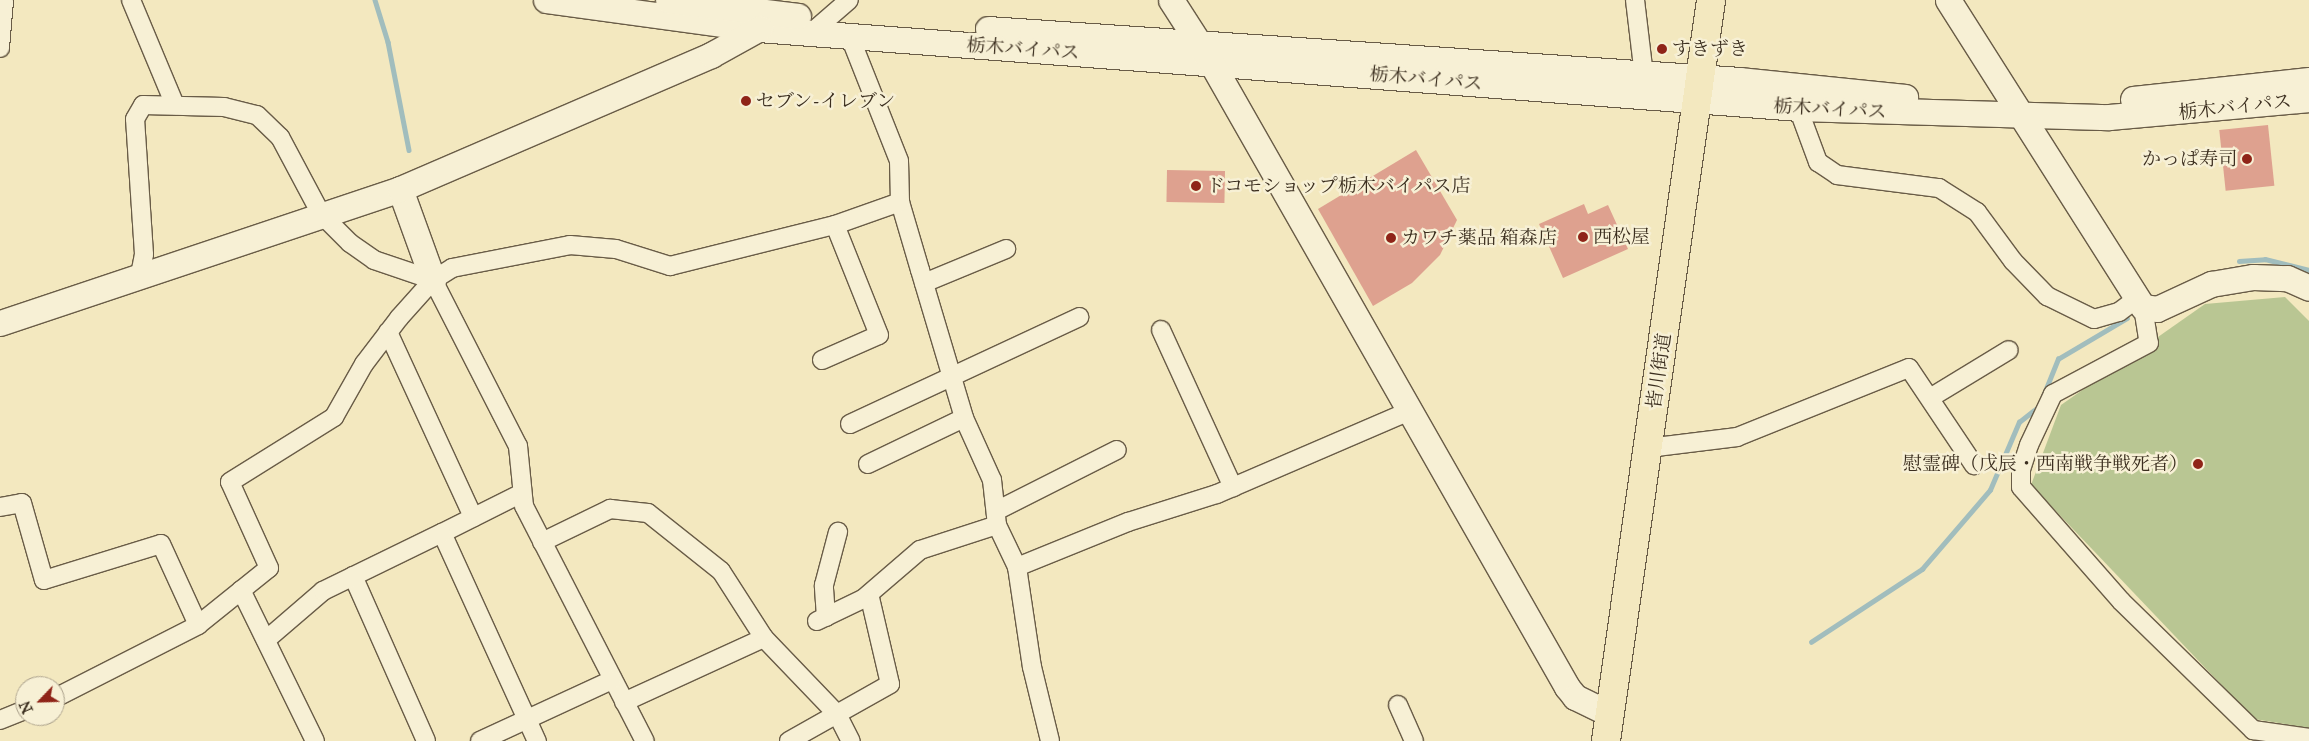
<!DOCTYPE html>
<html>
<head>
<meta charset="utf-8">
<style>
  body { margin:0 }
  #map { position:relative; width:2309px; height:741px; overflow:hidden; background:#f3e8bf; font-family:"IM FELL Great Primer","Noto Serif JP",serif }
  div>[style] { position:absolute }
  .green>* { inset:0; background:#b9c693 }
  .stream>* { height:4.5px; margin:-2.25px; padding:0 2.25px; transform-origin:2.25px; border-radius:2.25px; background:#a1bdbd }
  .building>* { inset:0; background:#dea18f; transform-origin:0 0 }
  .roads { filter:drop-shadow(1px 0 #695c47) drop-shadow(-1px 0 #695c47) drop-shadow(0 1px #695c47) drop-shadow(0 -1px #695c47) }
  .street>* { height:18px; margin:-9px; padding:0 9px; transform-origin:9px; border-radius:9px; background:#f7f0d5 }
  .secondary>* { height:25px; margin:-12.5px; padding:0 12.5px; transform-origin:12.5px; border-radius:12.5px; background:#f7f0d5 }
  .primary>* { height:28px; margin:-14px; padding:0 14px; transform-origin:14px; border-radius:14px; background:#f3e8bf }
  .dots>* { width:14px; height:14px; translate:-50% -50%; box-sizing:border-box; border:2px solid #f7f0d5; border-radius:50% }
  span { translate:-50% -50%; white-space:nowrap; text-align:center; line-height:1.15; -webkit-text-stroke:5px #f7f0d5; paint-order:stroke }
  .street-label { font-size:19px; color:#3b2e1f }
  .poi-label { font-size:19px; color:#3b2e1f }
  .left { translate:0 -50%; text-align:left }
  .right { translate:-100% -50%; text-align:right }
  .north { position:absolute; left:15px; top:676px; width:50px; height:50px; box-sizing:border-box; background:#f7f0d5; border:1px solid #aca28c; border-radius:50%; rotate:246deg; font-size:14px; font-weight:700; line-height:20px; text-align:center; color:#3b2e1f }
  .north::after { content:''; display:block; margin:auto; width:18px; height:22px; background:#8f2418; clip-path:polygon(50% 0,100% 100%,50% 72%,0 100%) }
</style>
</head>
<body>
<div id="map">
  <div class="green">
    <div style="clip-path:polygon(2285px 297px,2309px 321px,2309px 728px,2254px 719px,2031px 485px,2061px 405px,2205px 304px)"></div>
  </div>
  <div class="stream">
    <div style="left:375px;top:0;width:44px;rotate:72.8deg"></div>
    <div style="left:388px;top:42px;width:110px;rotate:79deg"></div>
    <div style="left:2239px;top:261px;width:26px;rotate:-4deg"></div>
    <div style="left:2265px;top:259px;width:45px;rotate:14deg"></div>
    <div style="left:2043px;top:396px;width:40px;rotate:-68deg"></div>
    <div style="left:2058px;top:359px;width:80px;rotate:-30.7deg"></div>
    <div style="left:1811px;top:642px;width:133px;rotate:-33.3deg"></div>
    <div style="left:1922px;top:569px;width:104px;rotate:-49.3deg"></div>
    <div style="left:1990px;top:490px;width:74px;rotate:-66.9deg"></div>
    <div style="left:2019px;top:422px;width:24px;rotate:-38deg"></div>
  </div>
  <div class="building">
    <div style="left:2268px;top:125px;width:61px;height:49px;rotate:84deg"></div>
    <div style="clip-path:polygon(1416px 150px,1457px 220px,1440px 255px,1412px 283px,1373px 306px,1318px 209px)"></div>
    <div style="left:1167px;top:170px;width:58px;height:32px;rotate:1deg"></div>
    <div style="clip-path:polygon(1584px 204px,1588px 214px,1608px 205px,1628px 249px,1563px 278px,1539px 224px)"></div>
  </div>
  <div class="roads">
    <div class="street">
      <div style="left:131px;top:0;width:114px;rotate:67.3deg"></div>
      <div style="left:1635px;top:0;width:76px;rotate:83.2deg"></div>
      <div style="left:811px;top:33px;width:50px;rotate:-41deg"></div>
      <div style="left:850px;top:37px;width:133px;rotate:68.4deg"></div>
      <div style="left:899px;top:161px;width:41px;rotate:88.6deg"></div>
      <div style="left:900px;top:202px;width:71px;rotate:73.6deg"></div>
      <div style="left:920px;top:270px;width:154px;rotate:73.4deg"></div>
      <div style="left:964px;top:418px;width:68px;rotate:65.7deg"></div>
      <div style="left:992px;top:480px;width:45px;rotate:83.7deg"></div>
      <div style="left:997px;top:525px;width:47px;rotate:64.5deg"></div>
      <div style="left:1017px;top:567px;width:101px;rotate:81.5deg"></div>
      <div style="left:1032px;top:667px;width:76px;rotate:76.3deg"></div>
      <div style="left:0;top:48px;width:48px;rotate:-85.2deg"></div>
      <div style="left:1798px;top:108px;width:58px;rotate:69.7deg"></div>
      <div style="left:1818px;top:162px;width:23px;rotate:34deg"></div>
      <div style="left:1837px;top:175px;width:103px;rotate:7.3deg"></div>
      <div style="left:1939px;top:188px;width:45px;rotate:32.3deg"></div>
      <div style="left:1977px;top:212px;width:61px;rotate:53.7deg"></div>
      <div style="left:2013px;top:261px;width:49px;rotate:45.8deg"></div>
      <div style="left:2047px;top:296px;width:52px;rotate:26.1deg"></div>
      <div style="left:2094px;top:319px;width:26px;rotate:-16deg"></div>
      <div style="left:2119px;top:312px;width:20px;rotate:-37deg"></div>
      <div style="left:139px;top:280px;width:26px;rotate:-79deg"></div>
      <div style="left:144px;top:254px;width:135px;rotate:-93.8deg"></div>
      <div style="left:135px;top:119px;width:16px;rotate:-60deg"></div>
      <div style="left:143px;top:105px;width:81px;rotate:1.4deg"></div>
      <div style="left:224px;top:107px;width:34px;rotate:14deg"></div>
      <div style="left:257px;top:115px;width:32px;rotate:44deg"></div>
      <div style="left:280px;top:137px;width:87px;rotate:62deg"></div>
      <div style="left:321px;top:214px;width:41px;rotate:45deg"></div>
      <div style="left:350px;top:243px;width:29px;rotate:35deg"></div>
      <div style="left:374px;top:260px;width:62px;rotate:18.7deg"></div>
      <div style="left:433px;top:280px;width:186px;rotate:62.9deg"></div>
      <div style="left:518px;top:446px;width:60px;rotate:84.3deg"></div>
      <div style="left:524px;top:506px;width:264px;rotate:62.8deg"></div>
      <div style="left:924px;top:283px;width:89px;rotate:-22.5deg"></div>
      <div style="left:2143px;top:307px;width:36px;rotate:81deg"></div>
      <div style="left:2149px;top:343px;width:109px;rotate:152deg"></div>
      <div style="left:2053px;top:394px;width:56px;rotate:115.2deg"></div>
      <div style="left:2029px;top:445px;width:25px;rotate:108deg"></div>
      <div style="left:2021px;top:469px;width:18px;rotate:90deg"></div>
      <div style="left:2021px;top:487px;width:152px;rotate:48.7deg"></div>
      <div style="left:2121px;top:601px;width:185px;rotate:44.3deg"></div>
      <div style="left:2253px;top:730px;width:57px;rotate:8.1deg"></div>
      <div style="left:1161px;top:330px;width:173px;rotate:65.4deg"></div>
      <div style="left:388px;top:332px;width:204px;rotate:65.3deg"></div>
      <div style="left:822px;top:360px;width:62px;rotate:-23.7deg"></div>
      <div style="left:879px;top:335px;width:118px;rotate:-111.8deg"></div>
      <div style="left:1930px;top:398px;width:92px;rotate:-31.3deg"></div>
      <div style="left:850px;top:424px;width:253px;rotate:-25deg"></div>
      <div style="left:1648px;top:448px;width:90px;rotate:-7deg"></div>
      <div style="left:1737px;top:437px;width:185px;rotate:-21.9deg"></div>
      <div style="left:1909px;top:368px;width:117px;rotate:56.2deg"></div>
      <div style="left:868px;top:464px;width:106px;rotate:-25.6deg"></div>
      <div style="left:522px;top:493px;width:89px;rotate:153.4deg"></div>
      <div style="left:442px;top:533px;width:229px;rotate:65.5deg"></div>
      <div style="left:0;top:507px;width:22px;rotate:-10deg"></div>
      <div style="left:22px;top:503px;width:80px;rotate:74.1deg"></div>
      <div style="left:44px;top:580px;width:122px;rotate:-17.1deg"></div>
      <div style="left:161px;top:544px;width:89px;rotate:65.4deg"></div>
      <div style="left:998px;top:510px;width:133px;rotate:-26.8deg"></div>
      <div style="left:542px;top:542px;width:76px;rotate:-25.9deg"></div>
      <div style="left:610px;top:509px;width:38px;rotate:6deg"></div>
      <div style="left:648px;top:513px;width:93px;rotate:38.5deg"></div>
      <div style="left:721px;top:571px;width:80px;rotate:57.3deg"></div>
      <div style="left:764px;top:638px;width:105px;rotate:46.2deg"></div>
      <div style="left:837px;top:714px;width:30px;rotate:63deg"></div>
      <div style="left:1017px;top:567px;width:120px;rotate:-22.1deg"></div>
      <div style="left:1128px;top:522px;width:93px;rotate:-17.5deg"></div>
      <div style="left:1217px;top:494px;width:207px;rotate:-23.3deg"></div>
      <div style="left:353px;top:576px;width:180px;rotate:66.1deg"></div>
      <div style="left:241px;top:590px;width:168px;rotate:63.9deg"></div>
      <div style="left:826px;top:617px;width:32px;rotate:-94deg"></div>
      <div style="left:824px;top:585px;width:55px;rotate:-75.2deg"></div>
      <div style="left:817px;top:621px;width:51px;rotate:-25.6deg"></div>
      <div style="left:863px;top:599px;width:75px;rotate:-40.7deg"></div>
      <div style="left:920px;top:550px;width:81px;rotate:-18deg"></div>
      <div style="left:266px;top:640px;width:75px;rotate:-40.7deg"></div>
      <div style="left:323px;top:591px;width:132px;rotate:-26deg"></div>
      <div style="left:55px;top:698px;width:161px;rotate:-27deg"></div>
      <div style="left:198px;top:625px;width:91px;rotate:-38.8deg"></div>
      <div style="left:269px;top:568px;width:94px;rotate:-114.4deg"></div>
      <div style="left:230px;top:482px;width:123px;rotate:-32deg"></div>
      <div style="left:334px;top:417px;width:61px;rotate:-60.5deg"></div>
      <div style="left:364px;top:364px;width:58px;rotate:-52.7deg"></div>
      <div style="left:399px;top:318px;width:51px;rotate:-48.2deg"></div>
      <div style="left:433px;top:280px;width:22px;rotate:-32deg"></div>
      <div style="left:452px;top:268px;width:120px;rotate:-11deg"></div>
      <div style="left:570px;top:245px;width:46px;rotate:5deg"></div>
      <div style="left:616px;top:249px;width:57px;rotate:17.5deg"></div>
      <div style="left:670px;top:266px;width:170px;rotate:-14deg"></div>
      <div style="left:835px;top:225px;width:69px;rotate:-19.5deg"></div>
      <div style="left:624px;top:702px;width:154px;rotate:-24.6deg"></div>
      <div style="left:1398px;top:705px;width:39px;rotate:66deg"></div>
      <div style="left:0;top:720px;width:27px;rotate:-22deg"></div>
      <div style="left:480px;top:741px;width:145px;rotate:-24.8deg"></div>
      <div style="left:789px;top:741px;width:116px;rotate:-29.4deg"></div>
      <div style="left:890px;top:684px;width:92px;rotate:-103.1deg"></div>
    </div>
    <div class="secondary">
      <div style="left:546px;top:0;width:214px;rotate:7.8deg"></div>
      <div style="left:758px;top:29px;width:1043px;rotate:4.34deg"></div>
      <div style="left:1798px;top:108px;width:311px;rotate:1.7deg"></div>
      <div style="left:2109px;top:117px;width:201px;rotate:-5.1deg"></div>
      <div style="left:668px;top:0;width:131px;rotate:7deg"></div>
      <div style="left:1171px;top:0;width:74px;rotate:57.2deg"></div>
      <div style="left:1211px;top:62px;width:719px;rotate:60.33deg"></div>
      <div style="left:1567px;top:687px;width:13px;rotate:51deg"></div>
      <div style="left:1575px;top:697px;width:39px;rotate:26deg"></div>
      <div style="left:1948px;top:0;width:364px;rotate:57.6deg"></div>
      <div style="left:2143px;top:307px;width:14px;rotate:8deg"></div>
      <div style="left:2157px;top:309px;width:60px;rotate:-24.8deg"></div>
      <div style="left:2211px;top:284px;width:43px;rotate:-9.5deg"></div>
      <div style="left:2253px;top:277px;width:34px;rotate:2deg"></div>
      <div style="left:2287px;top:278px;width:24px;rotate:24deg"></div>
      <div style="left:988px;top:29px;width:753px;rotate:3.88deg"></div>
      <div style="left:1739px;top:80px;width:167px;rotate:5.8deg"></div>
      <div style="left:2133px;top:99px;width:177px;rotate:-6.2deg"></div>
      <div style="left:400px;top:189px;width:97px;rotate:70.1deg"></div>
      <div style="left:0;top:323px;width:422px;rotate:-18.5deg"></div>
      <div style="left:400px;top:189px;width:339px;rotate:-23.3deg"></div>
      <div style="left:711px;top:55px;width:56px;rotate:-28.9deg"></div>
    </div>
    <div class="primary">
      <div style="left:1606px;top:741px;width:748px;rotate:-81.93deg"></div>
    </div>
  </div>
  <div class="dots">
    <div style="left:1662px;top:49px;background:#8f2418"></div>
    <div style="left:746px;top:101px;background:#8f2418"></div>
    <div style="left:2247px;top:159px;background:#8f2418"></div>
    <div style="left:1196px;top:186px;background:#8f2418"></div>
    <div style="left:1583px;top:237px;background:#8f2418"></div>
    <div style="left:1391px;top:238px;background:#8f2418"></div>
    <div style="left:2198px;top:464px;background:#8f2418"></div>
  </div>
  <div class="street-label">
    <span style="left:1023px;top:49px;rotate:4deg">栃木バイパス</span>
    <span style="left:1426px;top:79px;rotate:5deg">栃木バイパス</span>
    <span style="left:2235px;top:107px;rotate:-6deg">栃木バイパス</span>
    <span style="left:1830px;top:109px;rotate:3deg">栃木バイパス</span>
    <span style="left:1659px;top:371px;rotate:-82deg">皆川街道</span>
  </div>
  <div class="poi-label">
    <span class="left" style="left:1672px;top:49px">すきずき</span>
    <span class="left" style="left:756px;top:101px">セブン-イレブン</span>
    <span class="right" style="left:2237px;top:159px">かっぱ寿司</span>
    <span class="left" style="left:1206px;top:186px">ドコモショップ栃木バイパス店</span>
    <span class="left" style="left:1593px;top:237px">西松屋</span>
    <span class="left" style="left:1401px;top:238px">カワチ薬品 箱森店</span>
    <span class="right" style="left:2188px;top:464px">慰霊碑（戊辰・西南戦争戦死者）</span>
  </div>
  <div class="north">N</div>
</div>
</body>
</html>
